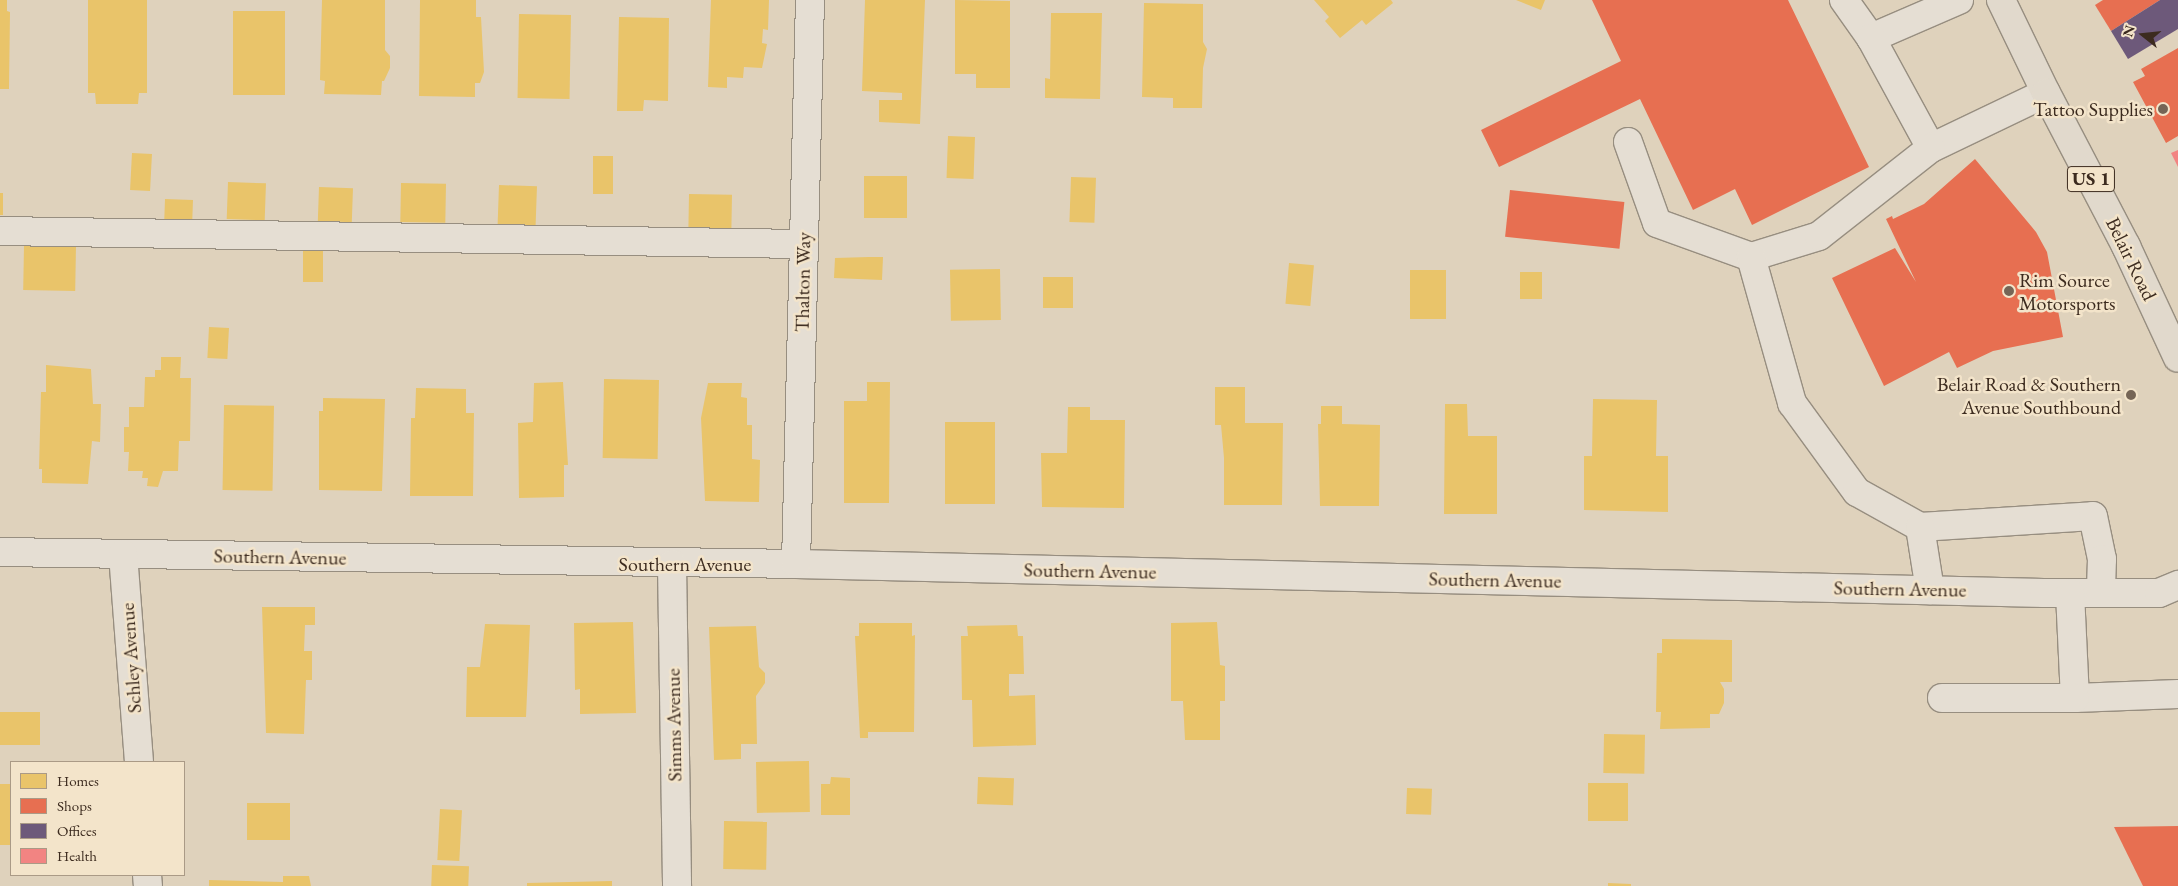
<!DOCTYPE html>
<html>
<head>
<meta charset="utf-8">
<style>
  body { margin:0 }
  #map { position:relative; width:2178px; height:886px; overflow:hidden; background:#dfd2bc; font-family:"EB Garamond",serif }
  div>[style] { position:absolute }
  .homes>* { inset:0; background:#e9c46a; transform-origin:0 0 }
  .shops>* { inset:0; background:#e76f51; transform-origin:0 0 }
  .offices>* { inset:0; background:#6d597a }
  .health>* { inset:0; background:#f28482 }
  .roads { filter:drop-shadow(1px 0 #978e80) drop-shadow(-1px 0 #978e80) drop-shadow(0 1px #978e80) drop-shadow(0 -1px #978e80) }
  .minor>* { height:28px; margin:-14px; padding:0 14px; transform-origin:14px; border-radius:14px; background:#e5ded3 }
  .major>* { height:28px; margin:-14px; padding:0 14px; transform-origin:14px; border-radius:14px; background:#e1d9cc }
  .dots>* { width:14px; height:14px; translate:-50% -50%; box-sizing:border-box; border:2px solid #f3e4ca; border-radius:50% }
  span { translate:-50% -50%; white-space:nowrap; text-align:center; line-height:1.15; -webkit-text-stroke:5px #f3e4ca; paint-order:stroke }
  .shield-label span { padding:1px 4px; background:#f3e4ca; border:1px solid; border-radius:4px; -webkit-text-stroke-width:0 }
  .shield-label { font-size:19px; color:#3c2b1f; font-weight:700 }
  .poi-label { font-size:20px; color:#3c2b1f }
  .right { translate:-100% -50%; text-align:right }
  .left { translate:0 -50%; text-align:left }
  .street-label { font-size:20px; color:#3c2b1f }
  .legend { position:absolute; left:10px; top:761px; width:175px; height:115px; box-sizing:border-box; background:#f3e4ca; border:1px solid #aa9a86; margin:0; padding:6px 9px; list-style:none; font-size:15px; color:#3c2b1f }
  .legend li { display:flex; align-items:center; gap:10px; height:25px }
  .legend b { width:25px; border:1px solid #aa9a86 }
  .north { position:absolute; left:2118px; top:10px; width:50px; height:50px; -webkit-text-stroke:4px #f3e4ca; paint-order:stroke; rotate:286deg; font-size:14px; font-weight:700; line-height:20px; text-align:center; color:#3c2b1f }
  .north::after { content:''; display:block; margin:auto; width:18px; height:22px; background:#3c2b1f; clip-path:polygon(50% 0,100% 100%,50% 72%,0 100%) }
</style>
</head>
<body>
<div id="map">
  <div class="homes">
    <div style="clip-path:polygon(0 0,7px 0,7px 11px,10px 12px,9px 89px,0 89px)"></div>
    <div style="clip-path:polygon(88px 0,147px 0,147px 93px,139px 93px,138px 104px,96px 104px,95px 93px,88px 93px)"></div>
    <div style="clip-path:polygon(322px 0,385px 0,385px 50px,390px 56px,390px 68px,384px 81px,382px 81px,381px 95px,324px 94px,325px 81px,320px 80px)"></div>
    <div style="clip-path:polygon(420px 0,476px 0,476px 17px,481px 17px,484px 72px,480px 83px,475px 83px,475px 97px,419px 96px)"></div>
    <div style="clip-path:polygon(711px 0,769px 0,768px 30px,763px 29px,762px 43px,767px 44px,762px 68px,744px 67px,743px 78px,727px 77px,727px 88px,708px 87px)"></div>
    <div style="clip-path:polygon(865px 0,925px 0,920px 124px,879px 122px,879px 100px,902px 100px,902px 93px,862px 91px)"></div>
    <div style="clip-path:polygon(955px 0,1010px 1px,1010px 88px,976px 88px,976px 74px,955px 74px)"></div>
    <div style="clip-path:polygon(1314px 0,1391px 0,1393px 3px,1366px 25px,1362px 20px,1340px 38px,1325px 21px,1329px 17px)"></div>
    <div style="clip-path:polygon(1516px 0,1545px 0,1541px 10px)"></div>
    <div style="clip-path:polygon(1144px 3px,1203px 4px,1203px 42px,1207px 49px,1203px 68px,1202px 108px,1173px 108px,1173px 98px,1142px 97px)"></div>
    <div style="left:233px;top:11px;width:52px;height:84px"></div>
    <div style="clip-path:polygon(1051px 13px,1102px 13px,1100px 99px,1045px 98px,1045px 78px,1050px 79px)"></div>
    <div style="left:519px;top:14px;width:52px;height:84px;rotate:1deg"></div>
    <div style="clip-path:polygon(619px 17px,669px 18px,668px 101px,644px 100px,643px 111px,617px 111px)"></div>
    <div style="left:948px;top:136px;width:27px;height:42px;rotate:2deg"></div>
    <div style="left:132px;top:153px;width:20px;height:37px;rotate:3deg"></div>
    <div style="left:593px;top:156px;width:20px;height:38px"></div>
    <div style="left:907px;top:176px;width:42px;height:43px;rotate:90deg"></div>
    <div style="left:1071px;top:177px;width:25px;height:45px;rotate:2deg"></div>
    <div style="left:228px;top:182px;width:38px;height:37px;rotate:2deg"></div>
    <div style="left:401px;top:183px;width:45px;height:39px;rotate:1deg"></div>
    <div style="left:499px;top:185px;width:38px;height:39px;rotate:2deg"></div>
    <div style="left:319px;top:187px;width:34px;height:34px;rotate:2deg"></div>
    <div style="left:0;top:193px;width:3px;height:22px"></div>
    <div style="left:689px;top:194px;width:43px;height:37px;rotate:1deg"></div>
    <div style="left:165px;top:199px;width:28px;height:21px;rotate:2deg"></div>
    <div style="left:24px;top:245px;width:52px;height:45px;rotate:1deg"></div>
    <div style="left:303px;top:251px;width:20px;height:31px"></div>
    <div style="clip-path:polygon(869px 257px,883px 257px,882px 280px,834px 278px,835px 258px)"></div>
    <div style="left:1289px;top:263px;width:25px;height:41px;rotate:5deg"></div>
    <div style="left:1000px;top:269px;width:51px;height:50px;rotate:89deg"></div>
    <div style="left:1410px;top:270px;width:36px;height:49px"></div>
    <div style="left:1520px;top:272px;width:22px;height:27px"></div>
    <div style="left:1043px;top:277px;width:30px;height:31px"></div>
    <div style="left:209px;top:327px;width:20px;height:31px;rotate:3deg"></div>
    <div style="clip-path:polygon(161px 357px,181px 357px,180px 378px,191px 378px,190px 441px,179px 441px,178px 471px,163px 471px,158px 487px,147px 486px,148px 478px,142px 478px,143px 471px,128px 471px,129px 452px,124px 452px,124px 427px,129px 427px,129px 407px,144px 407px,145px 377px,155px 377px,155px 370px,161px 370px)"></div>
    <div style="clip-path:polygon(46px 365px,91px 369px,93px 404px,101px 404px,100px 442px,92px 441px,88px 484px,42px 483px,42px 469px,39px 469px,41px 392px,46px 392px)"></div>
    <div style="left:604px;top:379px;width:55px;height:79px;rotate:1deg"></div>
    <div style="clip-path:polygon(563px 382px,568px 465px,564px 465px,564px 497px,519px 498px,518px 423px,533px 422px,534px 383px)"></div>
    <div style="clip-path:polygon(867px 382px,890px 382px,889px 503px,844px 503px,844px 401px,867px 401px)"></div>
    <div style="clip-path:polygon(708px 383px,742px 383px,741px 397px,747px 398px,747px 425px,752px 425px,752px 459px,760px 460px,759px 502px,705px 501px,701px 418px)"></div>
    <div style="clip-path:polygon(1215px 387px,1245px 387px,1245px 423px,1283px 423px,1282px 505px,1224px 505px,1224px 458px,1221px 425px,1215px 425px)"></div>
    <div style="clip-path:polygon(416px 388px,466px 389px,466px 413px,474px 413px,473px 496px,410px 496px,411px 418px,415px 418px)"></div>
    <div style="clip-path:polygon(323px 398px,385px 399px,382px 491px,319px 490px,319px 411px,323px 411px)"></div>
    <div style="clip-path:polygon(1593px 399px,1657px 400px,1656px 456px,1668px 456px,1668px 512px,1584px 510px,1584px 456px,1592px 456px)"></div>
    <div style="clip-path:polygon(1445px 404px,1467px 404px,1468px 436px,1497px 436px,1497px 514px,1444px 514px)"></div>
    <div style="left:224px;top:405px;width:50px;height:85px;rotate:1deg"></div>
    <div style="clip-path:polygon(1321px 406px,1342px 406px,1342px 424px,1380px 425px,1379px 506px,1320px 506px,1318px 424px,1321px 424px)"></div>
    <div style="clip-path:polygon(1068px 407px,1090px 407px,1090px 420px,1125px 420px,1124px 508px,1042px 507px,1041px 453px,1067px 453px)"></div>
    <div style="left:945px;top:422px;width:50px;height:82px"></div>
    <div style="clip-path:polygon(262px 607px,315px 607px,315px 625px,305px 625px,304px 651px,312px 651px,312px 680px,306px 680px,304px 734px,266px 733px)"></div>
    <div style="clip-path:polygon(633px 622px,636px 713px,580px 714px,580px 689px,575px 690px,574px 623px)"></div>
    <div style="clip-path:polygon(1217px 622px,1220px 665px,1225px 666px,1225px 701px,1220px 701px,1220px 740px,1185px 740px,1183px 701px,1171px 701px,1171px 623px)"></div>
    <div style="clip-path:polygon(859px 623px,912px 623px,912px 636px,915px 635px,914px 732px,868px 732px,868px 738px,860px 738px,855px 636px,859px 636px)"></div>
    <div style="clip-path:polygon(485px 624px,530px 625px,526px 717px,466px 717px,467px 667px,480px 667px)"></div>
    <div style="clip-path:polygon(1017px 625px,1018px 636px,1023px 636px,1024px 674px,1009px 674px,1009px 696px,1035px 695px,1036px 745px,973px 747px,972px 700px,962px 700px,961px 636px,968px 636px,967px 626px)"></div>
    <div style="clip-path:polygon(756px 626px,759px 667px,765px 673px,765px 683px,756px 696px,757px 744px,741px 744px,741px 759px,714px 760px,709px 627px)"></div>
    <div style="clip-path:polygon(1662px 639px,1732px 640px,1732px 682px,1720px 682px,1724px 689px,1724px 703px,1719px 714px,1710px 714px,1710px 728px,1660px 729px,1661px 712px,1656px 712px,1657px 653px,1662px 653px)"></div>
    <div style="left:40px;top:712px;width:33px;height:40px;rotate:90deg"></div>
    <div style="left:1604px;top:734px;width:41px;height:39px;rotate:1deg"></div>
    <div style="left:809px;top:761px;width:51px;height:53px;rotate:89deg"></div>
    <div style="clip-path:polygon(831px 777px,850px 778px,850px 815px,821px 815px,821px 784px,830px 784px)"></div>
    <div style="left:978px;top:777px;width:36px;height:27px;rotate:2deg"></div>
    <div style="left:1588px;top:783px;width:40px;height:38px"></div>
    <div style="left:0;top:784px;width:11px;height:61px"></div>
    <div style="left:1407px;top:788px;width:25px;height:26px;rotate:2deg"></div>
    <div style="left:247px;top:803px;width:43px;height:37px"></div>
    <div style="left:440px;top:809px;width:22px;height:51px;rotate:3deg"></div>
    <div style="left:724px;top:821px;width:43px;height:48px;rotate:1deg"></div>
    <div style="left:432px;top:865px;width:37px;height:21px;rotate:2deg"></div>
    <div style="clip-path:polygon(283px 876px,309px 876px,311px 886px,209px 886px,209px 880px,283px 882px)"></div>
    <div style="clip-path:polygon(612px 881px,612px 886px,527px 886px,527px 883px)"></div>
    <div style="clip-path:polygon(1608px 883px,1631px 884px,1631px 886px,1608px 886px)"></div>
  </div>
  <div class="shops">
    <div style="clip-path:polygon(1592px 0,1788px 0,1869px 167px,1752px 225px,1735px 189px,1693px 210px,1640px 99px,1499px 167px,1481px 130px,1621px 61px)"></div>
    <div style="clip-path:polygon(2103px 0,2160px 0,2111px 31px,2095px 5px)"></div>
    <div style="clip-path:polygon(2178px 48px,2178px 136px,2166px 143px,2133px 82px,2145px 76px,2141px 69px)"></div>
    <div style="clip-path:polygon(1975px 159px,2036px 232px,2047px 252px,2063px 337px,1993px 351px,1957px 368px,1949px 352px,1884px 386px,1832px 278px,1895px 248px,1916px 282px,1886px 219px,1892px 216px,1893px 219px,1924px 204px)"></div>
    <div style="left:1510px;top:190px;width:115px;height:47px;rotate:6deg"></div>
    <div style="clip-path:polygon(2178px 826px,2178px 886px,2143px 886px,2114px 827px)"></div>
  </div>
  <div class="offices">
    <div style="clip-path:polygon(2160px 0,2178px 0,2178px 29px,2128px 59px,2111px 31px)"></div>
  </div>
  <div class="health">
    <div style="clip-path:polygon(2178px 150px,2178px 167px,2171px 153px)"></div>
  </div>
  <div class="roads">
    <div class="minor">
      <div style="left:1844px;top:0;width:47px;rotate:54.6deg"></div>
      <div style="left:1959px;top:0;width:96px;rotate:156.6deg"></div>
      <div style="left:1871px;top:38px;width:125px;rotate:61.4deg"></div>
      <div style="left:1931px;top:148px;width:127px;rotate:-25.6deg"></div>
      <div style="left:1628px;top:142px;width:86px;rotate:70.3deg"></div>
      <div style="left:1657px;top:223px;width:100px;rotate:19.9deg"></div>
      <div style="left:1751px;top:257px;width:71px;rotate:-17.2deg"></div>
      <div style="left:1819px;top:236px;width:142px;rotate:-38.2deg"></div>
      <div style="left:0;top:231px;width:804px;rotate:0.93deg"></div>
      <div style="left:1751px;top:257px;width:152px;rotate:74.3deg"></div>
      <div style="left:1792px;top:403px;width:110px;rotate:53.9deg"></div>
      <div style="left:1857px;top:492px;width:72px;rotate:29.1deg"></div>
      <div style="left:1920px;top:527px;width:173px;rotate:-3.6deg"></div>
      <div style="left:2093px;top:516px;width:44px;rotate:78.2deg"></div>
      <div style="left:2102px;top:559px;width:34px;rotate:92deg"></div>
      <div style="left:1920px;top:527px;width:64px;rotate:81deg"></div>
      <div style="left:0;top:552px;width:796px;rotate:0.86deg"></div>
      <div style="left:796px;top:564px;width:1248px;rotate:1.33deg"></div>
      <div style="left:2044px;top:593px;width:115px"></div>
      <div style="left:2159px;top:593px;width:21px;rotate:-23deg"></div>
      <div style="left:123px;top:554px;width:209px;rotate:85.6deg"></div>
      <div style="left:672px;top:564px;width:322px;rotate:89.1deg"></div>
      <div style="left:796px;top:564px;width:564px;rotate:-88.58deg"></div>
      <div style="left:2070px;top:593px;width:105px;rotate:87.3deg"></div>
      <div style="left:2075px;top:698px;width:103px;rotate:-2.2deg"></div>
      <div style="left:1942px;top:698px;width:133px"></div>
      <div style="left:147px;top:875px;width:11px;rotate:85deg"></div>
    </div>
    <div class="major">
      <div style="left:2001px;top:0;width:103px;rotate:64.2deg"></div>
      <div style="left:2046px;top:93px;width:173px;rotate:62.4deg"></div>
      <div style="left:2126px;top:246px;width:123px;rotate:65.1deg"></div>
    </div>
  </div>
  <div class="dots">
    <div style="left:2163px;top:109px;background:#756556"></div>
    <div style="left:2009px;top:291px;background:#756556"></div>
    <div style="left:2131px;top:395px;background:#756556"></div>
  </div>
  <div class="shield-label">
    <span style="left:2091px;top:179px">US 1</span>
  </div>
  <div class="poi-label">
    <span class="right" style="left:2153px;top:109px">Tattoo Supplies</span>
    <span class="left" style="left:2019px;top:292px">Rim Source<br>Motorsports</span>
    <span class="right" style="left:2121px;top:396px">Belair Road &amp; Southern<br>Avenue Southbound</span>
  </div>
  <div class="street-label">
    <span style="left:2131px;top:259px;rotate:64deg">Belair Road</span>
    <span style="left:803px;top:282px;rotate:-89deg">Thalton Way</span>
    <span style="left:280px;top:557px;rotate:1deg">Southern Avenue</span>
    <span style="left:685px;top:564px">Southern Avenue</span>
    <span style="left:1090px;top:571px;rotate:1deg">Southern Avenue</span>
    <span style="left:1495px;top:580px;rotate:1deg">Southern Avenue</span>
    <span style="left:1900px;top:589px;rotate:1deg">Southern Avenue</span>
    <span style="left:131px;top:658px;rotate:-94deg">Schley Avenue</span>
    <span style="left:674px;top:725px;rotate:-91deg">Simms Avenue</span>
  </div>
  <ul class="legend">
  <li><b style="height:14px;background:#e9c46a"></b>Homes</li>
  <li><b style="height:14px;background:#e76f51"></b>Shops</li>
  <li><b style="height:14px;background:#6d597a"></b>Offices</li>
  <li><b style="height:14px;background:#f28482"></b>Health</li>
  </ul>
  <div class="north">N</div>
</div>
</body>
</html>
